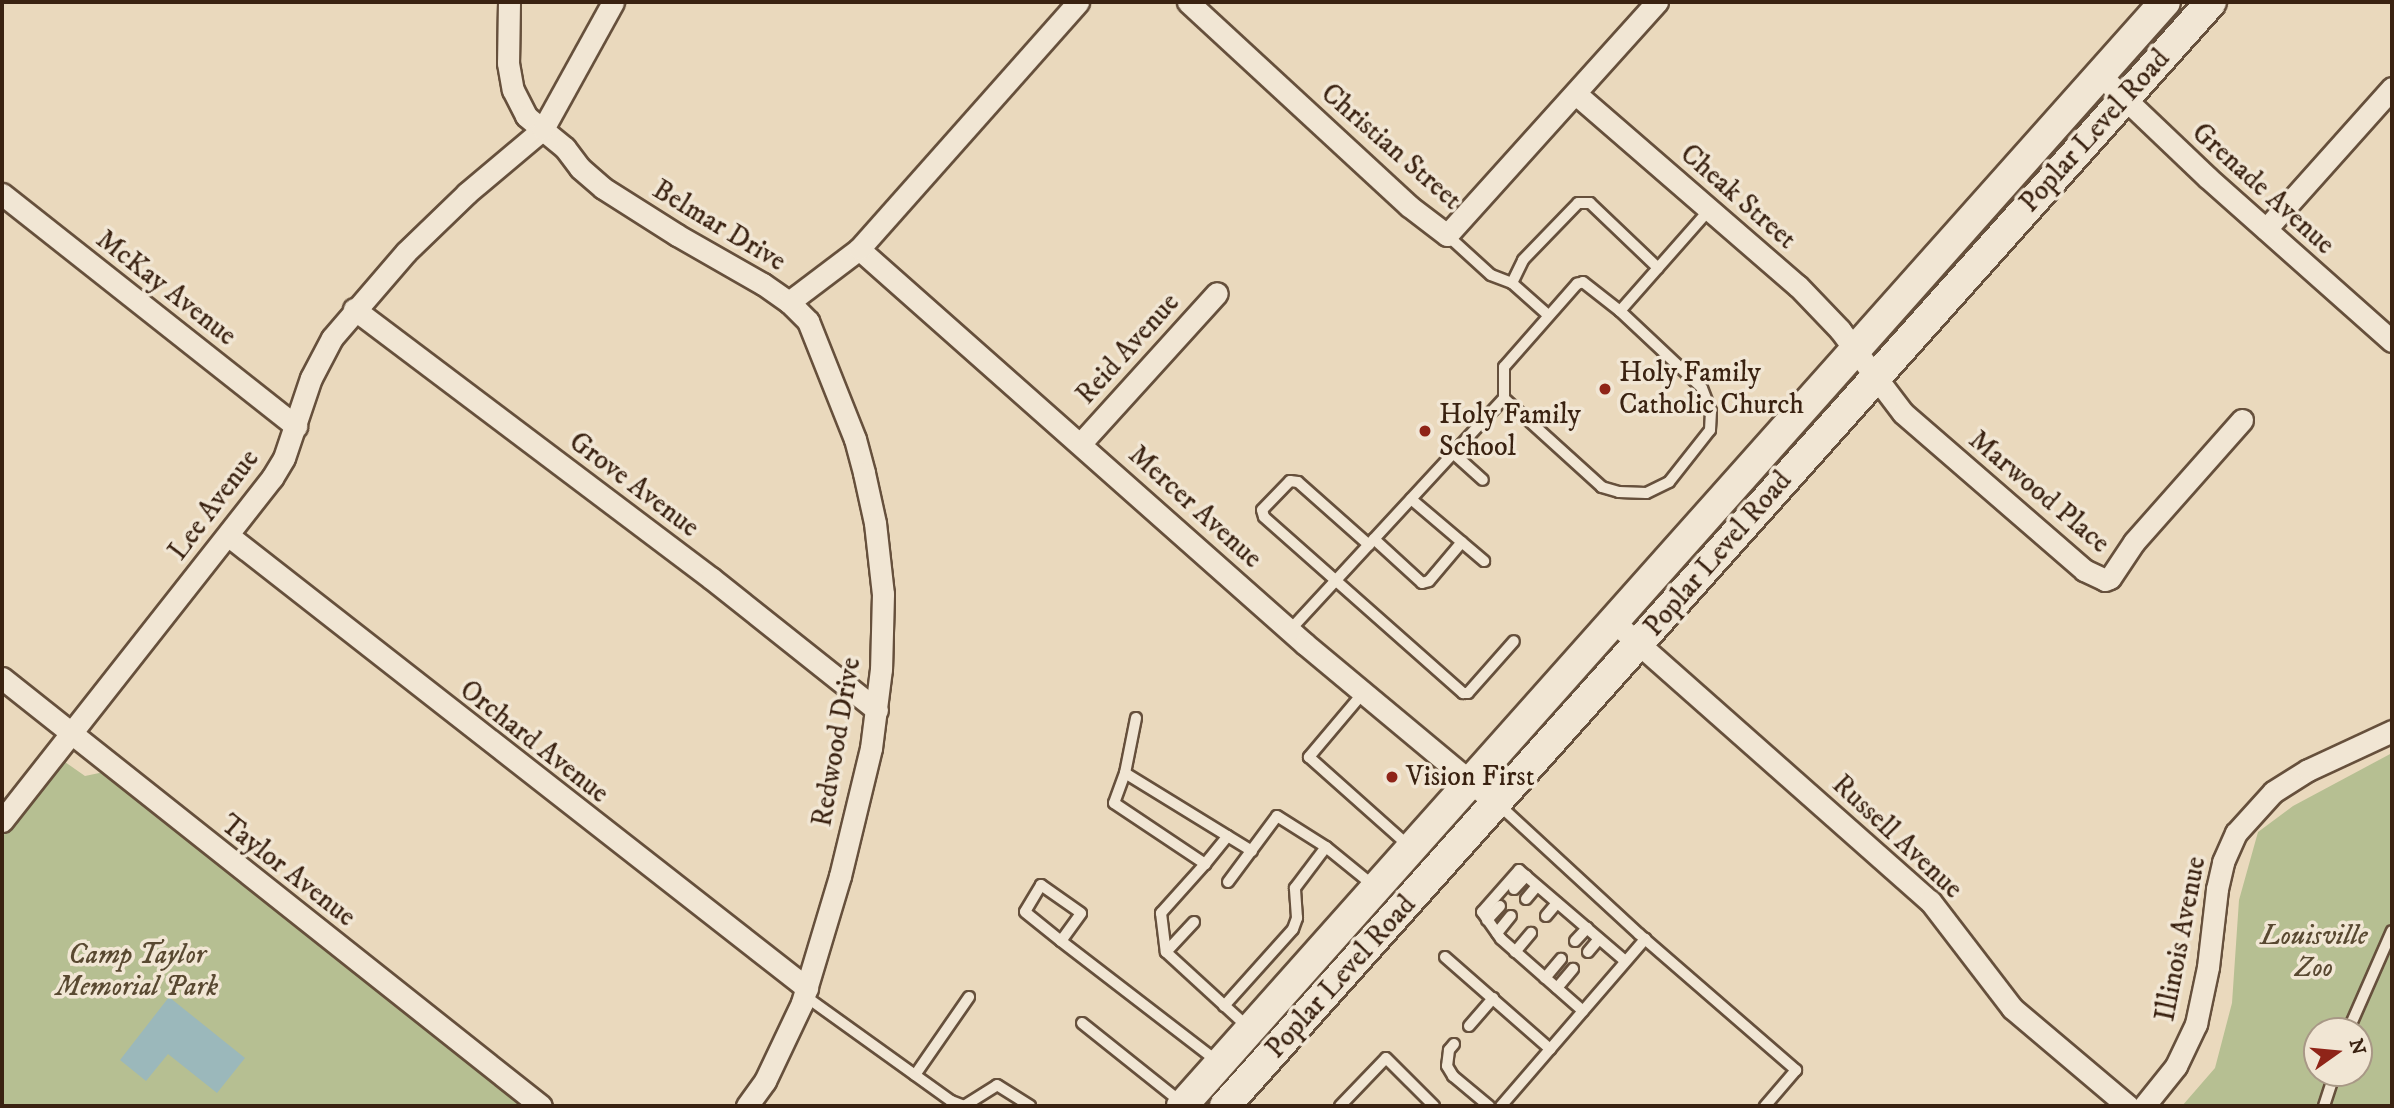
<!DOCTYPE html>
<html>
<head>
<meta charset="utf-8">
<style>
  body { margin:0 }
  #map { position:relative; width:2394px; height:1108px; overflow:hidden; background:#ead9bd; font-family:"IM FELL DW Pica",serif }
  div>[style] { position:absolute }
  .green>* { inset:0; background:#b6bf92 }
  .water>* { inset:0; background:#9bb8bb }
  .roads { filter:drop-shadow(2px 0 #66503c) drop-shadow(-2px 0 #66503c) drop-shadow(0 2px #66503c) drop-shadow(0 -2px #66503c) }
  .service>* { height:10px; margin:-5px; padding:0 5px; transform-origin:5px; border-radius:5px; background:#f1e6d4 }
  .minor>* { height:21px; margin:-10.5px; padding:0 10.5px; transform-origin:10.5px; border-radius:10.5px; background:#f1e6d4 }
  .secondary>* { height:30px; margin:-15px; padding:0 15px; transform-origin:15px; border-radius:15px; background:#f1e6d4 }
  .dots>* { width:19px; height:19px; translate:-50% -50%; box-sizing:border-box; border:4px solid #f1e6d4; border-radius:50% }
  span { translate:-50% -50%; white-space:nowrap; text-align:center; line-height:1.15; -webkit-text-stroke:7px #f1e6d4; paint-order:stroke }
  .street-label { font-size:28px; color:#3a2211 }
  .poi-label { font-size:28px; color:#3a2211 }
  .left { translate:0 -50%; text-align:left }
  .park-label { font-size:28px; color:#594931; font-style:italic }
  .frame { position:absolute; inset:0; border:4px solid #3a2211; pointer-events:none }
  .north { position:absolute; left:2303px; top:1017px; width:70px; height:70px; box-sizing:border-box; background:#f1e6d4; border:2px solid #a89886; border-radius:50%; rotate:75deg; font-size:19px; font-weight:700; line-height:28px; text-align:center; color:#3a2211 }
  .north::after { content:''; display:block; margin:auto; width:24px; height:32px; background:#8f2418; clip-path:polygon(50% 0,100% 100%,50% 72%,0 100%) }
</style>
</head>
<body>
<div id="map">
  <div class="green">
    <div style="clip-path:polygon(evenodd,2392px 753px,2392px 1106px,2182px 1106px,2215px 1068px,2232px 1003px,2239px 900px,2258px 832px,2293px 806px,2392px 753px,2317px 1031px,2359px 1031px,2359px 1073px,2317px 1073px,2317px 1031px)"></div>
    <div style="clip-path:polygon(65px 762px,85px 776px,104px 772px,525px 1106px,2px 1106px,2px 837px)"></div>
  </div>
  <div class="water">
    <div style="clip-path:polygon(169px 997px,245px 1058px,217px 1093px,168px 1054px,146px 1081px,120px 1060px)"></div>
  </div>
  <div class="roads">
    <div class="service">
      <div style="left:1447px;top:235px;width:59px;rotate:42.3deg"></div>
      <div style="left:1491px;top:275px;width:22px;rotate:21deg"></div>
      <div style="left:1620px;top:311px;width:112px;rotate:43.2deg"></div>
      <div style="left:1702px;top:388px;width:25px;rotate:69deg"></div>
      <div style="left:1711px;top:411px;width:19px;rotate:93deg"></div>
      <div style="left:1710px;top:430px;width:66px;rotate:128.3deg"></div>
      <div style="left:1669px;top:482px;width:25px;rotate:154deg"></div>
      <div style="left:1646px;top:493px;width:27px;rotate:-178deg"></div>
      <div style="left:1619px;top:492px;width:18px;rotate:-164deg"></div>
      <div style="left:1602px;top:487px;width:132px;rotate:-137.8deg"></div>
      <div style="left:1504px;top:398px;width:31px;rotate:-90deg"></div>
      <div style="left:1504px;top:367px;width:111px;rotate:-48.7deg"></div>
      <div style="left:1577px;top:284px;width:6px;rotate:-18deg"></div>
      <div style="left:1583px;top:282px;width:47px;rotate:38.1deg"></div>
      <div style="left:1620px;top:311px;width:136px;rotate:-48.6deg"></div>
      <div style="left:1548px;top:315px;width:48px;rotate:-138.4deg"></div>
      <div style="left:1512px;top:283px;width:25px;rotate:-64deg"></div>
      <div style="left:1523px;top:260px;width:79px;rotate:-46deg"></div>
      <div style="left:1578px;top:203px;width:12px"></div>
      <div style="left:1590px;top:203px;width:94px;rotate:43.7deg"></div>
      <div style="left:1453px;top:453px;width:40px;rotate:42deg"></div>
      <div style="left:1411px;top:499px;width:96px;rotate:40.3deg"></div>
      <div style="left:1374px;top:539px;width:65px;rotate:42.5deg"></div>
      <div style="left:1422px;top:583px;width:7px;rotate:-16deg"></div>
      <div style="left:1429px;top:581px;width:51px;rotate:-49.8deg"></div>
      <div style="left:1369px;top:545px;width:95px;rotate:-138.4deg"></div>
      <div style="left:1298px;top:482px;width:8px;rotate:-173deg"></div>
      <div style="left:1290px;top:481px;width:40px;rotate:134deg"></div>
      <div style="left:1262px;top:510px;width:7px;rotate:74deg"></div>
      <div style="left:1264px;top:517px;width:266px;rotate:41.5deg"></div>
      <div style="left:1463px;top:693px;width:5px"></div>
      <div style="left:1468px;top:693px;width:69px;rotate:-48.5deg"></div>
      <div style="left:1290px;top:630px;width:316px;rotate:-47.3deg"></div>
      <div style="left:1363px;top:693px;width:84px;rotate:130.2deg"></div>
      <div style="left:1309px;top:757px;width:137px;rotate:41.7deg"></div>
      <div style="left:1136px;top:718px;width:56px;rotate:101.3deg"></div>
      <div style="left:1125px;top:773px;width:149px;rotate:31.6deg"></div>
      <div style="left:1125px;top:773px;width:32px;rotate:110deg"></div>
      <div style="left:1114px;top:803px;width:110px;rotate:33.8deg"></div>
      <div style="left:1205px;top:864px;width:66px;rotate:131.9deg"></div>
      <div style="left:1161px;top:913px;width:39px;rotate:83deg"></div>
      <div style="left:1497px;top:803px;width:193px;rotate:42.7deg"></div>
      <div style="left:1639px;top:934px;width:208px;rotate:40.9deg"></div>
      <div style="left:1796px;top:1070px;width:48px;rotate:130.7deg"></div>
      <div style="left:1205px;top:864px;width:36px;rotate:-51deg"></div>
      <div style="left:1228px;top:882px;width:82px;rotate:-53.4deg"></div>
      <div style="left:1277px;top:816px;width:58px;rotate:32.3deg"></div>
      <div style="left:1326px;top:847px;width:62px;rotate:39.1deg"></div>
      <div style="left:1514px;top:889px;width:18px;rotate:-47deg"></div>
      <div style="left:1526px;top:899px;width:17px;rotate:-50deg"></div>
      <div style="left:1546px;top:916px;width:17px;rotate:-50deg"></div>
      <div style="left:1487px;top:920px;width:19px;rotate:-47deg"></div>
      <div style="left:1194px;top:922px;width:41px;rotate:133deg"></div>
      <div style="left:1166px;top:952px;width:113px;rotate:42.5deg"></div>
      <div style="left:1497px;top:933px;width:22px;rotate:-51deg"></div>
      <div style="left:1061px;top:941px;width:34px;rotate:-54deg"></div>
      <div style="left:1081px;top:913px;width:49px;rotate:-145deg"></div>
      <div style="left:1041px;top:885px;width:31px;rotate:121deg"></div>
      <div style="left:1025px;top:912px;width:46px;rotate:38.9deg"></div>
      <div style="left:1061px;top:941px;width:198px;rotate:37.6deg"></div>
      <div style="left:1575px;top:941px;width:18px;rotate:-47deg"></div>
      <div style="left:1515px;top:952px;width:25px;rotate:-50deg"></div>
      <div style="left:1588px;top:952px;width:17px;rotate:-50deg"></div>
      <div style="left:1445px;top:957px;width:140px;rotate:41.2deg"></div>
      <div style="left:1545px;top:978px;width:25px;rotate:-50deg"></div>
      <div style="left:1557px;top:988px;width:25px;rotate:-50deg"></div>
      <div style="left:805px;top:996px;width:180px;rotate:35.7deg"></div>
      <div style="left:951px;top:1101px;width:14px;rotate:21deg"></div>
      <div style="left:964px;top:1106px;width:39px;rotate:-32deg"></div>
      <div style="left:997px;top:1085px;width:39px;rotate:32deg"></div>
      <div style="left:1224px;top:1006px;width:103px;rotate:-48.1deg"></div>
      <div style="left:1293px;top:929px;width:12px;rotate:-70deg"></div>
      <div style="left:1297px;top:918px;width:30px;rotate:-94deg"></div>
      <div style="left:1295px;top:888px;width:51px;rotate:-52.9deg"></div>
      <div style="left:1583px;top:1011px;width:109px;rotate:-138.7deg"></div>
      <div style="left:1501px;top:939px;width:33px;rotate:-125deg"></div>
      <div style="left:1482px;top:912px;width:56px;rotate:-48.6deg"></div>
      <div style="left:1519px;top:870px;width:140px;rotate:40.6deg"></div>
      <div style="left:1082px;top:1023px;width:127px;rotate:38.6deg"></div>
      <div style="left:1469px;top:1026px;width:37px;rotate:-49deg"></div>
      <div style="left:2348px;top:1031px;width:109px;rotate:-66.3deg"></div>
      <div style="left:1454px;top:1044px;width:8px;rotate:130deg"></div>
      <div style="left:1449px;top:1050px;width:16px;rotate:97deg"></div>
      <div style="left:1447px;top:1066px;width:12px;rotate:59deg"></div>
      <div style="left:1453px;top:1076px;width:47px;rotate:39.8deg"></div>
      <div style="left:915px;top:1075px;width:95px;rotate:-55.3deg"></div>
      <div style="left:1340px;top:1106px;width:66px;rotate:-46.2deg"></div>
      <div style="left:1386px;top:1058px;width:68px;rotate:45deg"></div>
      <div style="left:1501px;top:1106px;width:221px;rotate:-49.2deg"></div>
      <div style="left:2324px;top:1106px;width:35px;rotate:-72deg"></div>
    </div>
    <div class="minor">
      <div style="left:509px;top:2px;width:61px;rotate:90.9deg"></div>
      <div style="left:508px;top:63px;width:27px;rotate:80deg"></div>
      <div style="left:513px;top:90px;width:29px;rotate:63deg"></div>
      <div style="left:526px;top:116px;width:50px;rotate:39.4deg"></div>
      <div style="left:565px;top:148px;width:25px;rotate:53deg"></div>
      <div style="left:580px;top:168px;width:30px;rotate:41deg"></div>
      <div style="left:603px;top:188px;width:88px;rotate:32.4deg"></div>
      <div style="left:677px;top:235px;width:99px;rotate:29.7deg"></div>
      <div style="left:763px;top:284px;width:32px;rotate:35deg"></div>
      <div style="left:789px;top:302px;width:27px;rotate:45deg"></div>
      <div style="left:808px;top:321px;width:127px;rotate:68.3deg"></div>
      <div style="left:855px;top:439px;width:35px;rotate:75deg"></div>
      <div style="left:864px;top:473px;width:51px;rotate:77.6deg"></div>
      <div style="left:875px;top:523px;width:71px;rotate:83.6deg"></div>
      <div style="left:883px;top:594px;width:75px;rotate:91.5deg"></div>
      <div style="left:881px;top:669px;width:80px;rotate:97.2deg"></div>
      <div style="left:871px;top:748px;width:132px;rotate:103.6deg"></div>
      <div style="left:840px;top:876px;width:133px;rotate:106.7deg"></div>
      <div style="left:802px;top:1003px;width:86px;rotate:115.4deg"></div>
      <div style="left:765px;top:1081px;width:31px;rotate:126deg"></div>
      <div style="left:1188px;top:2px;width:301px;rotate:42.7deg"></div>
      <div style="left:1409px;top:206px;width:48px;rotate:37.3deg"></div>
      <div style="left:1447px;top:235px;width:314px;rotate:-48deg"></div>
      <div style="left:2100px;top:75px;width:148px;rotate:43.6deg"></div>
      <div style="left:2207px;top:177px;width:247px;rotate:41.6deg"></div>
      <div style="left:1576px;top:94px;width:294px;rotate:40.9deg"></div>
      <div style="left:1798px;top:286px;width:61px;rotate:46.3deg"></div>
      <div style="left:1840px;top:330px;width:104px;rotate:52.8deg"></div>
      <div style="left:1903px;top:413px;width:240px;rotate:40.9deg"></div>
      <div style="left:2084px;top:570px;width:23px;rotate:25deg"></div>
      <div style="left:2105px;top:580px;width:5px;rotate:-22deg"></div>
      <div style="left:2110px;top:578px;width:43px;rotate:-56.3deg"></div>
      <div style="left:2134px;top:542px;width:163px;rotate:-48.5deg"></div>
      <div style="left:2px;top:194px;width:375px;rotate:38.3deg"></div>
      <div style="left:2266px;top:229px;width:189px;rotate:-48.2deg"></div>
      <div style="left:859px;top:249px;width:596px;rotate:41.53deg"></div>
      <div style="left:1305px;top:644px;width:249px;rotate:39.8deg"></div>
      <div style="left:789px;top:302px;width:88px;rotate:-37.1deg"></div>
      <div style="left:859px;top:249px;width:330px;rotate:-48.4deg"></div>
      <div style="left:354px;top:309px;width:447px;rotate:37deg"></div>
      <div style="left:711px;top:578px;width:212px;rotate:38.5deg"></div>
      <div style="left:1081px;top:443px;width:202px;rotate:-47.8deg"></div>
      <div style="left:229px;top:536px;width:734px;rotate:38.03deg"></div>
      <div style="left:1613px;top:621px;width:423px;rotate:41.5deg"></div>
      <div style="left:1930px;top:901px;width:135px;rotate:52.5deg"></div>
      <div style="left:2012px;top:1008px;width:152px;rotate:40.2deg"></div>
      <div style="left:2px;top:678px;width:688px;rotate:38.45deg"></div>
      <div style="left:2px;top:821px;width:437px;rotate:-51.8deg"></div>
      <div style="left:272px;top:478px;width:23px;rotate:-59deg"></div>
      <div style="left:284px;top:458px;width:84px;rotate:-71.4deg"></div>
      <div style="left:311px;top:378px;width:45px;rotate:-62.3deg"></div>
      <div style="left:332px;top:338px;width:113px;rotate:-49.3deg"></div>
      <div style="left:406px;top:252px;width:85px;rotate:-44deg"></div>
      <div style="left:467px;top:193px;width:99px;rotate:-40.1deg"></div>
      <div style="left:543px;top:129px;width:145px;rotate:-61.1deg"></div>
      <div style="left:2144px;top:1106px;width:51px;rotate:-51.3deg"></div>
      <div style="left:2176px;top:1066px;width:47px;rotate:-64.5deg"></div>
      <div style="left:2196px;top:1024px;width:58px;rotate:-78.1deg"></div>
      <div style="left:2208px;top:967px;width:79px;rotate:-83.4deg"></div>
      <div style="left:2217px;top:889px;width:28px;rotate:-77deg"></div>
      <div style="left:2223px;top:862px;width:32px;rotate:-66deg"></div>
      <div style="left:2236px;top:833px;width:55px;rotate:-47.9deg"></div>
      <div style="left:2273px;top:792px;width:41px;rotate:-32.2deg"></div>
      <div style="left:2308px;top:770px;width:93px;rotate:-24.9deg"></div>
    </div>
    <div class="secondary">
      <div style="left:1182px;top:1106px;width:1478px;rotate:-48.32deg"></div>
      <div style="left:1225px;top:1106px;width:1480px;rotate:-48.23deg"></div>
    </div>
  </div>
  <div class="dots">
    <div style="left:1605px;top:389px;background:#8f2418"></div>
    <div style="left:1425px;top:431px;background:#8f2418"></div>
    <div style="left:1392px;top:777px;background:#8f2418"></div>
  </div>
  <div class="street-label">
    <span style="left:2095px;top:131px;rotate:-48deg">Poplar Level Road</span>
    <span style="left:1391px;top:147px;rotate:41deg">Christian Street</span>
    <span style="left:2263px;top:189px;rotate:42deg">Grenade Avenue</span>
    <span style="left:1738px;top:197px;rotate:41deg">Cheak Street</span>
    <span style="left:719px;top:226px;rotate:31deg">Belmar Drive</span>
    <span style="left:166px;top:288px;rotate:38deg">McKay Avenue</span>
    <span style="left:1128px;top:349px;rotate:-48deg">Reid Avenue</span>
    <span style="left:634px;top:485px;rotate:37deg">Grove Avenue</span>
    <span style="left:2039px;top:492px;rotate:40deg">Marwood Place</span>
    <span style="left:214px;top:505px;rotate:-53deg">Lee Avenue</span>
    <span style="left:1195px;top:507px;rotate:42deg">Mercer Avenue</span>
    <span style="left:1718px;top:554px;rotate:-49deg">Poplar Level Road</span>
    <span style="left:534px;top:742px;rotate:38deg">Orchard Avenue</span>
    <span style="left:837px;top:742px;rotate:-80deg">Redwood Drive</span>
    <span style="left:1897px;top:837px;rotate:43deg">Russell Avenue</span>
    <span style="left:288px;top:871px;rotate:38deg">Taylor Avenue</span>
    <span style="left:2181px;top:939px;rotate:-79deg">Illinois Avenue</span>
    <span style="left:1341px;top:977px;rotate:-48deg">Poplar Level Road</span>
  </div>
  <div class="poi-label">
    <span class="left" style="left:1619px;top:389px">Holy Family<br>Catholic Church</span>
    <span class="left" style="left:1439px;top:431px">Holy Family<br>School</span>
    <span class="left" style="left:1406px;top:777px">Vision First</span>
  </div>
  <div class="park-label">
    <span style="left:2314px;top:952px">Louisville<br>Zoo</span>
    <span style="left:137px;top:971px">Camp Taylor<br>Memorial Park</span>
  </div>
  <div class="frame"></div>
  <div class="north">N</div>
</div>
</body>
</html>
